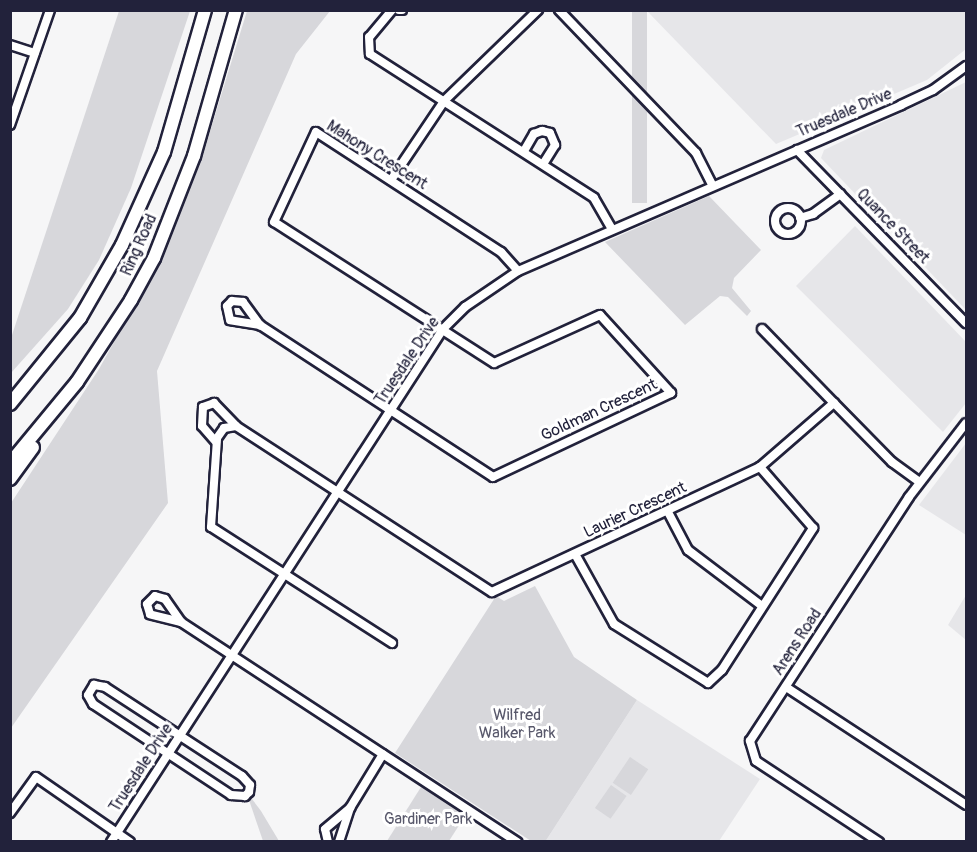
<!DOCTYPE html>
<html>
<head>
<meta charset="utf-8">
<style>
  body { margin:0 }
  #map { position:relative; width:977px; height:852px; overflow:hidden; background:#f6f6f7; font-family:Pangolin,sans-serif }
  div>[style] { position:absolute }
  .built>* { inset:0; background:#e6e6e9 }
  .green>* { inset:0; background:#d7d7db; transform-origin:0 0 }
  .roads { filter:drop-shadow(2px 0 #22223b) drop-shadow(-2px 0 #22223b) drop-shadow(0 2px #22223b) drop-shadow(0 -2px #22223b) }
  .minor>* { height:8px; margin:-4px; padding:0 4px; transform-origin:4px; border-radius:4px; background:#fff }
  .minor>.ring { margin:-4px; padding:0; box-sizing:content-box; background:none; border:8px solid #fff; border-radius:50% }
  .highway>* { height:12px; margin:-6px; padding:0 6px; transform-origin:6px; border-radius:6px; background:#fff }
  span { translate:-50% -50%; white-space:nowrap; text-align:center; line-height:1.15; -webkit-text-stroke:6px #fff; paint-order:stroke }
  .street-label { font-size:16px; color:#22223b }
  .park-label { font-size:16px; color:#58586b }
  .frame { position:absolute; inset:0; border:12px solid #22223b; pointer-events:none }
</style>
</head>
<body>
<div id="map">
  <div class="built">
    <div style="clip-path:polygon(647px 11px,966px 11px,966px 49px,927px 80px,776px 144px)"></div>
    <div style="clip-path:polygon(966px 82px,966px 310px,821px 158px,824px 150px)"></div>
    <div style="clip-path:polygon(855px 226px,966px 342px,966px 403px,943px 432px,796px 286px)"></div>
    <div style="clip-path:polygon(966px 443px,966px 535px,919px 505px)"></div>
    <div style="clip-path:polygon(966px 595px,966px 640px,948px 625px)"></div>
    <div style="clip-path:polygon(637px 700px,760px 779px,719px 841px,545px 842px)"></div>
  </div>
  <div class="green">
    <div style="clip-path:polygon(119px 11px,190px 11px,131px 188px,99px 260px,68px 309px,11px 373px,11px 338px)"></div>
    <div style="clip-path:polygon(247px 11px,330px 11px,296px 54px,157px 371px,168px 503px,11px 728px,11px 503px,99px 369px,162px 256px,200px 164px)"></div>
    <div style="left:632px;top:11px;width:15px;height:192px"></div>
    <div style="clip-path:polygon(709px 196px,761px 250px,734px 278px,732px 288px,751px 311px,747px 316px,728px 297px,720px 296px,685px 325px,605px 242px)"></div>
    <div style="clip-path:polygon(535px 586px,574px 657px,637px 700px,545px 842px,531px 841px,395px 753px,496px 596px,504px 601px)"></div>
    <div style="left:630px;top:757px;width:22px;height:31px;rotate:34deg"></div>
    <div style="left:611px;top:785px;width:19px;height:28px;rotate:35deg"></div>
    <div style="clip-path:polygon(421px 787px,465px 816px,449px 841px,387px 841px)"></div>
    <div style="clip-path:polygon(252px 799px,261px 811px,279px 841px,263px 841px,249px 800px)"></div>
  </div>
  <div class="roads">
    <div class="minor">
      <div style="left:392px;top:10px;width:35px;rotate:130deg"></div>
      <div style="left:369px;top:37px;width:17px;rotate:87deg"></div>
      <div style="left:370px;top:54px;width:266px;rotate:32.7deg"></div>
      <div style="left:594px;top:198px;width:34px;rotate:60deg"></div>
      <div style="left:399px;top:10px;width:3px"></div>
      <div style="left:559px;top:10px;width:198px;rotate:46.2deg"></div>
      <div style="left:696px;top:153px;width:36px;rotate:63deg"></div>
      <div style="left:10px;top:45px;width:26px;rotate:18deg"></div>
      <div style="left:10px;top:125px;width:122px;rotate:-70.8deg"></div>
      <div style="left:797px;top:150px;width:242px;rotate:45.7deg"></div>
      <div style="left:524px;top:151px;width:20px;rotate:-60deg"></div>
      <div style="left:534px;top:134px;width:9px;rotate:-21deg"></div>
      <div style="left:542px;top:131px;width:8px;rotate:14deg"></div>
      <div style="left:550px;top:133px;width:13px;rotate:67deg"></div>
      <div style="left:555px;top:145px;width:22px;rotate:122deg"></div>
      <div style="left:391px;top:180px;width:95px;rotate:-56.1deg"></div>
      <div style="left:444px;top:101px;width:131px;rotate:-44.1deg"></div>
      <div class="ring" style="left:775px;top:208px;width:18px;height:18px"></div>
      <div style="left:800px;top:218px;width:14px;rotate:-17deg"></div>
      <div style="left:813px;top:214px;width:34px;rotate:-36deg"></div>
      <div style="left:260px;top:325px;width:30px;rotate:-171deg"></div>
      <div style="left:230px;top:320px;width:14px;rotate:-102deg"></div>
      <div style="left:227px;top:306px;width:7px;rotate:-45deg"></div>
      <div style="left:232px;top:301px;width:11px;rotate:5deg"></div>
      <div style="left:243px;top:302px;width:29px;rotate:54deg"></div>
      <div style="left:260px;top:325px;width:278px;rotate:33.1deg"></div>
      <div style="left:493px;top:477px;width:197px;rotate:-25.3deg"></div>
      <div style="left:671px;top:393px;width:105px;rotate:-132.3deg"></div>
      <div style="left:600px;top:315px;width:116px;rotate:155.6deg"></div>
      <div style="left:494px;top:363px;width:261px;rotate:-147.3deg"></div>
      <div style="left:274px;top:222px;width:99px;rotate:-65deg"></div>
      <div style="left:316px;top:132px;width:221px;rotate:33deg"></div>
      <div style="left:501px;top:252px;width:25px;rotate:48deg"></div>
      <div style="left:762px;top:329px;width:103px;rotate:45.8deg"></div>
      <div style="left:216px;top:442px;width:21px;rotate:-131deg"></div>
      <div style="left:202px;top:426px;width:19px;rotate:-87deg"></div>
      <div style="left:203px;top:407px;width:12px;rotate:-20deg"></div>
      <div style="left:214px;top:403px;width:32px;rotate:46deg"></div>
      <div style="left:668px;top:512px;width:43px;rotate:62.2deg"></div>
      <div style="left:688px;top:550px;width:93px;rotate:37.1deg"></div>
      <div style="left:575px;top:554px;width:80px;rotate:60.9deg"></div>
      <div style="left:614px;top:624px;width:111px;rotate:32.1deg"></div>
      <div style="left:708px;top:683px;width:19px;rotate:-43deg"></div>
      <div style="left:722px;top:670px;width:169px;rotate:-57.3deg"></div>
      <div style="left:813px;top:528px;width:81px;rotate:-131deg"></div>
      <div style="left:155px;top:596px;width:10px;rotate:17deg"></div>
      <div style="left:165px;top:599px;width:28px;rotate:55deg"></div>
      <div style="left:181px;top:622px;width:32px;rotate:-166deg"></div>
      <div style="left:150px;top:614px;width:10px;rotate:-107deg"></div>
      <div style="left:147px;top:604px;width:11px;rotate:-45deg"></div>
      <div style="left:181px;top:622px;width:402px;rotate:33.2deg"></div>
      <div style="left:392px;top:643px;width:215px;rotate:-147.3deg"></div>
      <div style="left:211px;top:527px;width:89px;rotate:-86.1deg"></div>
      <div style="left:217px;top:438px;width:12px;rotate:-55deg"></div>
      <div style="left:224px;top:428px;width:12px;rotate:-9deg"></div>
      <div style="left:236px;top:426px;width:305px;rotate:33deg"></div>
      <div style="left:492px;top:592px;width:296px;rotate:-25deg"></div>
      <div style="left:760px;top:467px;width:98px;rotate:-40.9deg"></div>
      <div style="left:834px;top:403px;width:83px;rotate:45.5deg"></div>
      <div style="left:892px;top:462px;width:34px;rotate:36deg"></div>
      <div style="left:94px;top:685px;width:11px;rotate:10deg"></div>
      <div style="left:105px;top:687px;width:163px;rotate:33deg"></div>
      <div style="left:242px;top:776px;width:12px;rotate:48deg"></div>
      <div style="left:250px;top:785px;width:7px;rotate:98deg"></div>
      <div style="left:249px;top:792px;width:6px;rotate:135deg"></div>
      <div style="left:245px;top:796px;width:14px;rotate:-176deg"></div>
      <div style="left:231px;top:795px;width:165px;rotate:-146.6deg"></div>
      <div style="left:93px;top:704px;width:10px;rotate:-119deg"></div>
      <div style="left:88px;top:695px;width:12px;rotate:-59deg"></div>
      <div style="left:786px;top:687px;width:215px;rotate:33.2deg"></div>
      <div style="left:350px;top:808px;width:63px;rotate:-58.6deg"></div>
      <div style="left:10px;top:813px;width:44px;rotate:-54.2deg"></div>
      <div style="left:36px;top:777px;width:114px;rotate:34.7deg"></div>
      <div style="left:111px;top:842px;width:611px;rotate:-57.09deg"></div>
      <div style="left:443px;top:329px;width:31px;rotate:-45deg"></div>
      <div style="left:465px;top:307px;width:64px;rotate:-34.2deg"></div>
      <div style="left:518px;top:271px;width:417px;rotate:-23.4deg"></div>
      <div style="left:901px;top:105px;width:35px;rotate:-25deg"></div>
      <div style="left:933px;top:90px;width:41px;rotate:-36deg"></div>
      <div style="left:328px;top:842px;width:13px;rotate:-103deg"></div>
      <div style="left:325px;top:829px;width:33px;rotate:-40deg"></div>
      <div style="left:350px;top:808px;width:36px;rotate:108deg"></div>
      <div style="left:879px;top:842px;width:147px;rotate:-146.6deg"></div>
      <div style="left:756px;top:761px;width:21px;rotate:-107deg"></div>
      <div style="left:750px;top:741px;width:291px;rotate:-56.9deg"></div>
      <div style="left:909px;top:497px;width:93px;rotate:-52.4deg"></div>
    </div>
    <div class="highway">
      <div style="left:10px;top:404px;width:111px;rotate:-50.9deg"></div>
      <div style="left:80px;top:318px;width:84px;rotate:-60.1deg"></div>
      <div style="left:122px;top:245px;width:102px;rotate:-65.7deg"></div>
      <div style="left:164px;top:152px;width:148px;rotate:-73.9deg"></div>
      <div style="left:10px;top:463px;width:105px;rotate:-50.4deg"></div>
      <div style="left:77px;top:382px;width:98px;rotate:-56.6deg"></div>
      <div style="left:131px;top:300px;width:48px;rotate:-61.3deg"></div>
      <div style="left:154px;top:258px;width:110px;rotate:-68.6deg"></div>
      <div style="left:194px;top:156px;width:152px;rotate:-74deg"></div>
      <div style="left:10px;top:479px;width:39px;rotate:-54deg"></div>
    </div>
  </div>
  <div class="street-label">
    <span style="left:844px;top:113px;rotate:-23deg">Truesdale Drive</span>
    <span style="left:377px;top:155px;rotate:32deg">Mahony Crescent</span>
    <span style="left:893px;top:226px;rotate:46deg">Quance Street</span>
    <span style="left:139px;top:245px;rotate:-66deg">Ring Road</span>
    <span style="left:407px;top:361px;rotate:-56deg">Truesdale Drive</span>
    <span style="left:599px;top:410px;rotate:-25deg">Goldman Crescent</span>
    <span style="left:635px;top:510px;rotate:-25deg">Laurier Crescent</span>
    <span style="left:797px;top:642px;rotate:-57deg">Arens Road</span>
    <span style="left:141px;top:768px;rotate:-57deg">Truesdale Drive</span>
  </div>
  <div class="park-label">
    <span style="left:517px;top:724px">Wilfred<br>Walker Park</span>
    <span style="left:428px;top:819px">Gardiner Park</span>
  </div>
  <div class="frame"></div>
</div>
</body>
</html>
